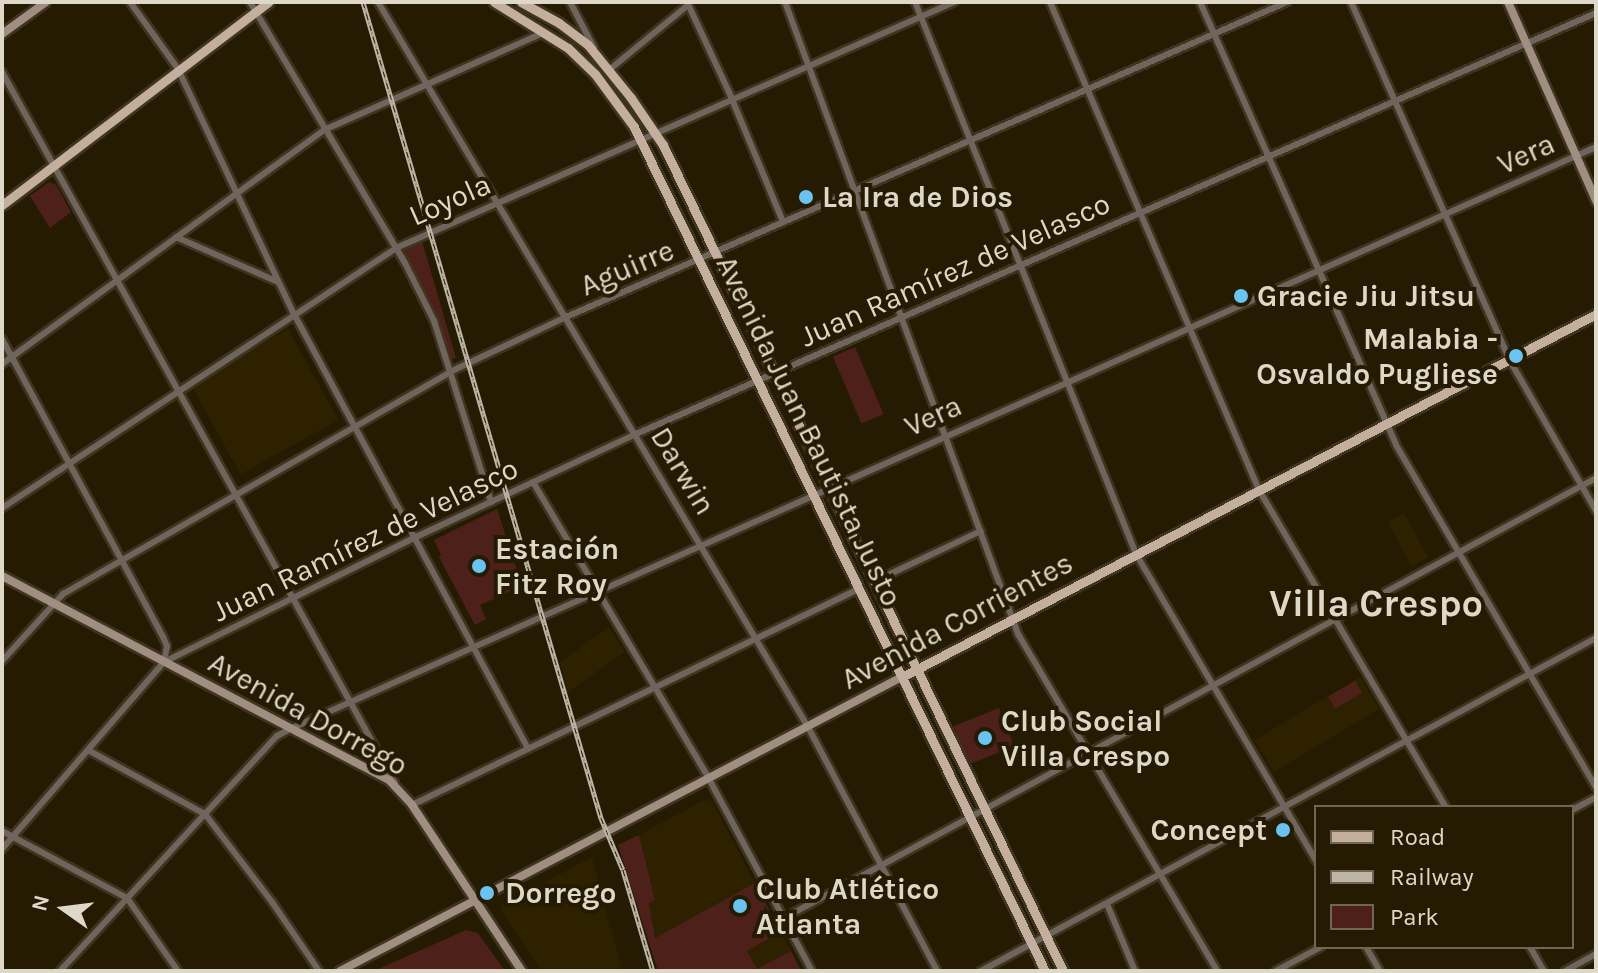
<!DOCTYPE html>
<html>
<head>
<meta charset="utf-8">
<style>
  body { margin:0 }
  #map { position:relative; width:1598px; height:973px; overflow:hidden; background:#251b03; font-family:Karla,sans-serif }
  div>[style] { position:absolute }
  .built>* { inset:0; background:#2d2100; transform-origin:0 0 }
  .green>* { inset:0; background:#4d211a; transform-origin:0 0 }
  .roads { filter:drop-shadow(2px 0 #3f351f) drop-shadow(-2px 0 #3f351f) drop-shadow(0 2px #3f351f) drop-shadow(0 -2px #3f351f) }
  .minor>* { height:6px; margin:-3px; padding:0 3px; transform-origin:3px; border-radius:3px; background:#70655d }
  .secondary>* { height:8px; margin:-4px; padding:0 4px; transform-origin:4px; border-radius:4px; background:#9f8e81 }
  .primary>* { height:9px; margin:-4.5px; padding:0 4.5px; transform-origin:4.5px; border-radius:4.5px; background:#c4ae9d }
  .rail>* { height:5px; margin-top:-2.5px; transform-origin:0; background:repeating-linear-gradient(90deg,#251b03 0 6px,#bdb6a6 0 12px); box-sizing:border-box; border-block:2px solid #bdb6a6 }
  .dots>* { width:22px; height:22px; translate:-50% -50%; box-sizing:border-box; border:4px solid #251b03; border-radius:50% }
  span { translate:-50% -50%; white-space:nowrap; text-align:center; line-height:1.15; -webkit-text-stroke:8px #251b03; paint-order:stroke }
  .street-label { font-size:30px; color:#ded8c9 }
  .poi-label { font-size:30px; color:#ded8c9; font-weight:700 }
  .left { translate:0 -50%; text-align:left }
  .right { translate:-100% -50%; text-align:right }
  .district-label { font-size:38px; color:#ded8c9; font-weight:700 }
  .frame { position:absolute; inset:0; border:4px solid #ded8c9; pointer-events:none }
  .legend { position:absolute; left:1314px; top:805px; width:260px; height:144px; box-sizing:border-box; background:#251b03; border:2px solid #6f6752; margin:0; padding:10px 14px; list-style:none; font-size:24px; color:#ded8c9 }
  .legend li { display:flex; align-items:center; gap:16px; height:40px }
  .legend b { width:40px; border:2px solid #6f6752 }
  .north { position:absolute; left:24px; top:869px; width:80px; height:80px; -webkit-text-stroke:6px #251b03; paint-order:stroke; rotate:284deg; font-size:22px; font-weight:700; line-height:32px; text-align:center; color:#ded8c9 }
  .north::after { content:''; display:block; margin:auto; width:28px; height:36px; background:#ded8c9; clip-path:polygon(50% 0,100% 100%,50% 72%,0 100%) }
</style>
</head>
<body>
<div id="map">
  <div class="built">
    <div style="left:288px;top:329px;width:104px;height:112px;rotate:61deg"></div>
    <div style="left:1404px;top:513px;width:50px;height:19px;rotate:61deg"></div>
    <div style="clip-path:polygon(609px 627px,625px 652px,568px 692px,560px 662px)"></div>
    <div style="left:1360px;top:677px;width:37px;height:123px;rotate:59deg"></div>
    <div style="clip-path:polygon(704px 800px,712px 801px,755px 883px,655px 938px,649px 903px,655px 900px,639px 835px)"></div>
    <div style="clip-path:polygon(592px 857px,622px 971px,541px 971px,501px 910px,502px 905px)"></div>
    <div style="clip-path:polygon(776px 935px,783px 936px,791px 951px,756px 969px,747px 951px)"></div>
  </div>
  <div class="green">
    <div style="clip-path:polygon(49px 182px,56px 185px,71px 212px,50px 228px,30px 196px)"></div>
    <div style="clip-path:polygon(422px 241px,456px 358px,450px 360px,436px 320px,402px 252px)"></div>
    <div style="left:855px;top:347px;width:73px;height:24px;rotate:67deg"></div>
    <div style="clip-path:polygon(497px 509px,522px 586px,480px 605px,486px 619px,475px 625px,439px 557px,441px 555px,434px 540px)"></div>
    <div style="left:1355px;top:681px;width:14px;height:31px;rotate:60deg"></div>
    <div style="left:999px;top:708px;width:41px;height:49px;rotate:68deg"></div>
    <div style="clip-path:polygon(639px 835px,655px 900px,649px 903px,655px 938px,755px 883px,779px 928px,776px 935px,747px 951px,757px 969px,791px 951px,801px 971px,658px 971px,618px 845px)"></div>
    <div style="clip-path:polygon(466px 930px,478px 933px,505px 971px,374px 971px)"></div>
  </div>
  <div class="roads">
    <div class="minor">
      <div style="left:130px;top:2px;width:82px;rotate:54.4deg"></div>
      <div style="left:178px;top:69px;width:271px;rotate:64.7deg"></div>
      <div style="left:294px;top:314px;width:492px;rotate:61.7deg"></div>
      <div style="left:250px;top:2px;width:304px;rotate:59.3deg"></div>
      <div style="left:405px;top:263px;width:65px;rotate:63.4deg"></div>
      <div style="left:434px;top:321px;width:190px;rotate:72.5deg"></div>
      <div style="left:378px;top:2px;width:843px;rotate:59.33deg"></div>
      <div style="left:808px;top:727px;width:276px;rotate:62.1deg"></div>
      <div style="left:570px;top:2px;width:52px;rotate:62.4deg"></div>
      <div style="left:687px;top:2px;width:99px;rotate:65deg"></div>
      <div style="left:729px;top:92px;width:141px;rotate:67.4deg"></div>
      <div style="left:785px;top:2px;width:674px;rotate:69.76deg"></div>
      <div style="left:1018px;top:634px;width:391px;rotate:59.4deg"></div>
      <div style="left:915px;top:2px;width:595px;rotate:68.18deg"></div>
      <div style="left:1136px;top:554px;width:356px;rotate:59.6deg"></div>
      <div style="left:1050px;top:2px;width:531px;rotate:66.82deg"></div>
      <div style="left:1259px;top:490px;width:368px;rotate:59.5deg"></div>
      <div style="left:1200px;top:2px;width:484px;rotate:66.1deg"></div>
      <div style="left:1396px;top:445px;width:396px;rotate:59.7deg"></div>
      <div style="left:1351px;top:2px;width:390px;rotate:66.1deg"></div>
      <div style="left:1509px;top:359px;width:175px;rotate:60.2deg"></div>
      <div style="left:609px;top:70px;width:102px;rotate:-39.4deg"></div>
      <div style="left:2px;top:72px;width:812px;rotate:61.07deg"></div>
      <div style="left:176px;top:237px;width:111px;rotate:23.8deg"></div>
      <div style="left:2px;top:339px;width:339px;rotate:61.6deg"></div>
      <div style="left:163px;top:637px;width:10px;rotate:66deg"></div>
      <div style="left:167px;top:646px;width:16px;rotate:101deg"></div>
      <div style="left:2px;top:364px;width:398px;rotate:-36deg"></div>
      <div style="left:324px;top:130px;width:240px;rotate:-23.9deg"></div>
      <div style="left:533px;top:482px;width:345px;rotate:59.3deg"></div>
      <div style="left:709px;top:779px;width:218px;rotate:61.8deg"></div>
      <div style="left:2px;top:508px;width:472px;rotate:-33.4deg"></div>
      <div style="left:396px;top:248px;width:610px;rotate:-23.79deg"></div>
      <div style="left:873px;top:582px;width:119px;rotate:-25.3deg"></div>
      <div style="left:2px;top:661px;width:91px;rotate:-47.7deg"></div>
      <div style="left:63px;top:594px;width:453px;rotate:-29.8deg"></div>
      <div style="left:456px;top:369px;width:122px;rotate:-25.3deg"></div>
      <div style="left:566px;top:317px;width:787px;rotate:-23.6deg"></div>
      <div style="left:88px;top:750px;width:133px;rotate:28.7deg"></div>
      <div style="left:205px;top:814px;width:111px;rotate:52.7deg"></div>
      <div style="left:272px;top:902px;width:83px;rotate:55.7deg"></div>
      <div style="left:412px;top:805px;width:496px;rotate:-25.8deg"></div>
      <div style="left:1572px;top:810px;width:27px;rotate:-28deg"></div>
      <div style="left:2px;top:831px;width:142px;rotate:28.2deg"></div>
      <div style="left:127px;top:898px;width:89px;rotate:55.1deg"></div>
      <div style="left:2px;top:849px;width:247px;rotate:-49.1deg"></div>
      <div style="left:164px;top:662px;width:281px;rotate:-26.4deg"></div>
      <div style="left:416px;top:537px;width:243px;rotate:-25.1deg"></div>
      <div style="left:636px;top:434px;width:1048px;rotate:-23.68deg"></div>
      <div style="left:1107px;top:904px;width:73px;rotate:67.3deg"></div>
      <div style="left:784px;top:918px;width:924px;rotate:-28.45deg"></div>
      <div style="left:1366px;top:947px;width:28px;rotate:60deg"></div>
      <div style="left:1530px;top:947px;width:28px;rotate:60deg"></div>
      <div style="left:60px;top:971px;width:320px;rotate:-47.3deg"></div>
      <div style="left:277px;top:736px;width:15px;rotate:-28deg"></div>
      <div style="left:290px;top:729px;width:1430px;rotate:-24.02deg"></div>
      <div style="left:981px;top:971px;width:699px;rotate:-28.43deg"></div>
      <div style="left:1276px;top:971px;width:51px;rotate:-28.1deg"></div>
      <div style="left:1565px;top:971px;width:35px;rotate:-29deg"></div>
    </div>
    <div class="secondary">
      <div style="left:1508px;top:2px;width:218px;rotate:66.1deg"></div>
      <div style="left:2px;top:34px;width:54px;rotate:-36deg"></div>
      <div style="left:2px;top:576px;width:437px;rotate:27.8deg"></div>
      <div style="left:389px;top:780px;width:34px;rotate:47deg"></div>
      <div style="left:412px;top:805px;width:199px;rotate:56.5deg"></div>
      <div style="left:340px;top:971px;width:634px;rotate:-27.62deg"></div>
    </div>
    <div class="primary">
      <div style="left:494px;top:2px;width:87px;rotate:31.9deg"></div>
      <div style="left:568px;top:48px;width:37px;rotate:44deg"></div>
      <div style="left:595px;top:74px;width:66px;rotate:53.7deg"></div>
      <div style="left:634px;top:127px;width:939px;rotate:64.04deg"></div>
      <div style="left:521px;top:2px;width:43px;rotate:28.9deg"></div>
      <div style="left:559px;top:23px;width:36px;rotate:37deg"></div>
      <div style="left:588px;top:45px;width:68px;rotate:50.9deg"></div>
      <div style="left:631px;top:98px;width:57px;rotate:55.8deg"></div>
      <div style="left:663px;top:145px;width:918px;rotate:64.16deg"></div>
      <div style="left:2px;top:205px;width:335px;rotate:-37.3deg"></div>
      <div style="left:902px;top:677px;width:783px;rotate:-27.61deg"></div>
    </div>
  </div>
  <div class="rail">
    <div style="left:363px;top:2px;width:850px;rotate:73.74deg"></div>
    <div style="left:601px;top:818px;width:56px;rotate:67.1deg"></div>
    <div style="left:623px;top:870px;width:105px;rotate:73.5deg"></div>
  </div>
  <div class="dots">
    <div style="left:806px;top:197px;background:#6bc3f2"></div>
    <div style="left:1241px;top:296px;background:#6bc3f2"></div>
    <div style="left:1516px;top:356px;background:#6bc3f2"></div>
    <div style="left:479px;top:566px;background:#6bc3f2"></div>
    <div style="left:985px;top:738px;background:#6bc3f2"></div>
    <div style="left:1283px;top:830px;background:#6bc3f2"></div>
    <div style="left:487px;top:893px;background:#6bc3f2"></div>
    <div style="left:740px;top:906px;background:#6bc3f2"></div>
  </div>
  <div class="street-label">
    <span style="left:1526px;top:154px;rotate:-24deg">Vera</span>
    <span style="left:450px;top:200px;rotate:-24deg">Loyola</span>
    <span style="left:627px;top:268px;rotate:-23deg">Aguirre</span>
    <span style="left:955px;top:270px;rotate:-24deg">Juan Ramírez de Velasco</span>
    <span style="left:933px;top:416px;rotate:-24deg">Vera</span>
    <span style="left:809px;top:431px;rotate:64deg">Avenida Juan Bautista Justo</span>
    <span style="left:683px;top:471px;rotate:59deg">Darwin</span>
    <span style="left:365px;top:540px;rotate:-26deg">Juan Ramírez de Velasco</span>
    <span style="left:957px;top:621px;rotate:-28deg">Avenida Corrientes</span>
    <span style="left:308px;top:714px;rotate:29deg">Avenida Dorrego</span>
  </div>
  <div class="poi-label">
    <span class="left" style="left:822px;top:197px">La Ira de Dios</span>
    <span class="left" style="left:1257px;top:296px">Gracie Jiu Jitsu</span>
    <span class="right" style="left:1498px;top:356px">Malabia -<br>Osvaldo Pugliese</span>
    <span class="left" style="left:495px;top:566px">Estación<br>Fitz Roy</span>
    <span class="left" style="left:1001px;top:738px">Club Social<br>Villa Crespo</span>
    <span class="right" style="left:1267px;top:830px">Concept</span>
    <span class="left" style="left:756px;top:906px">Club Atlético<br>Atlanta</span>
    <span class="left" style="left:505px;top:893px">Dorrego</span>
  </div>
  <div class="district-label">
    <span style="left:1376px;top:604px">Villa Crespo</span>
  </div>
  <div class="frame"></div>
  <ul class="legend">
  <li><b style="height:10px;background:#c4ae9d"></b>Road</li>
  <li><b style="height:10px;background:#bdb6a6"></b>Railway</li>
  <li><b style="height:22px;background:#4d211a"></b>Park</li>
  </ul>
  <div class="north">N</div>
</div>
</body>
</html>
